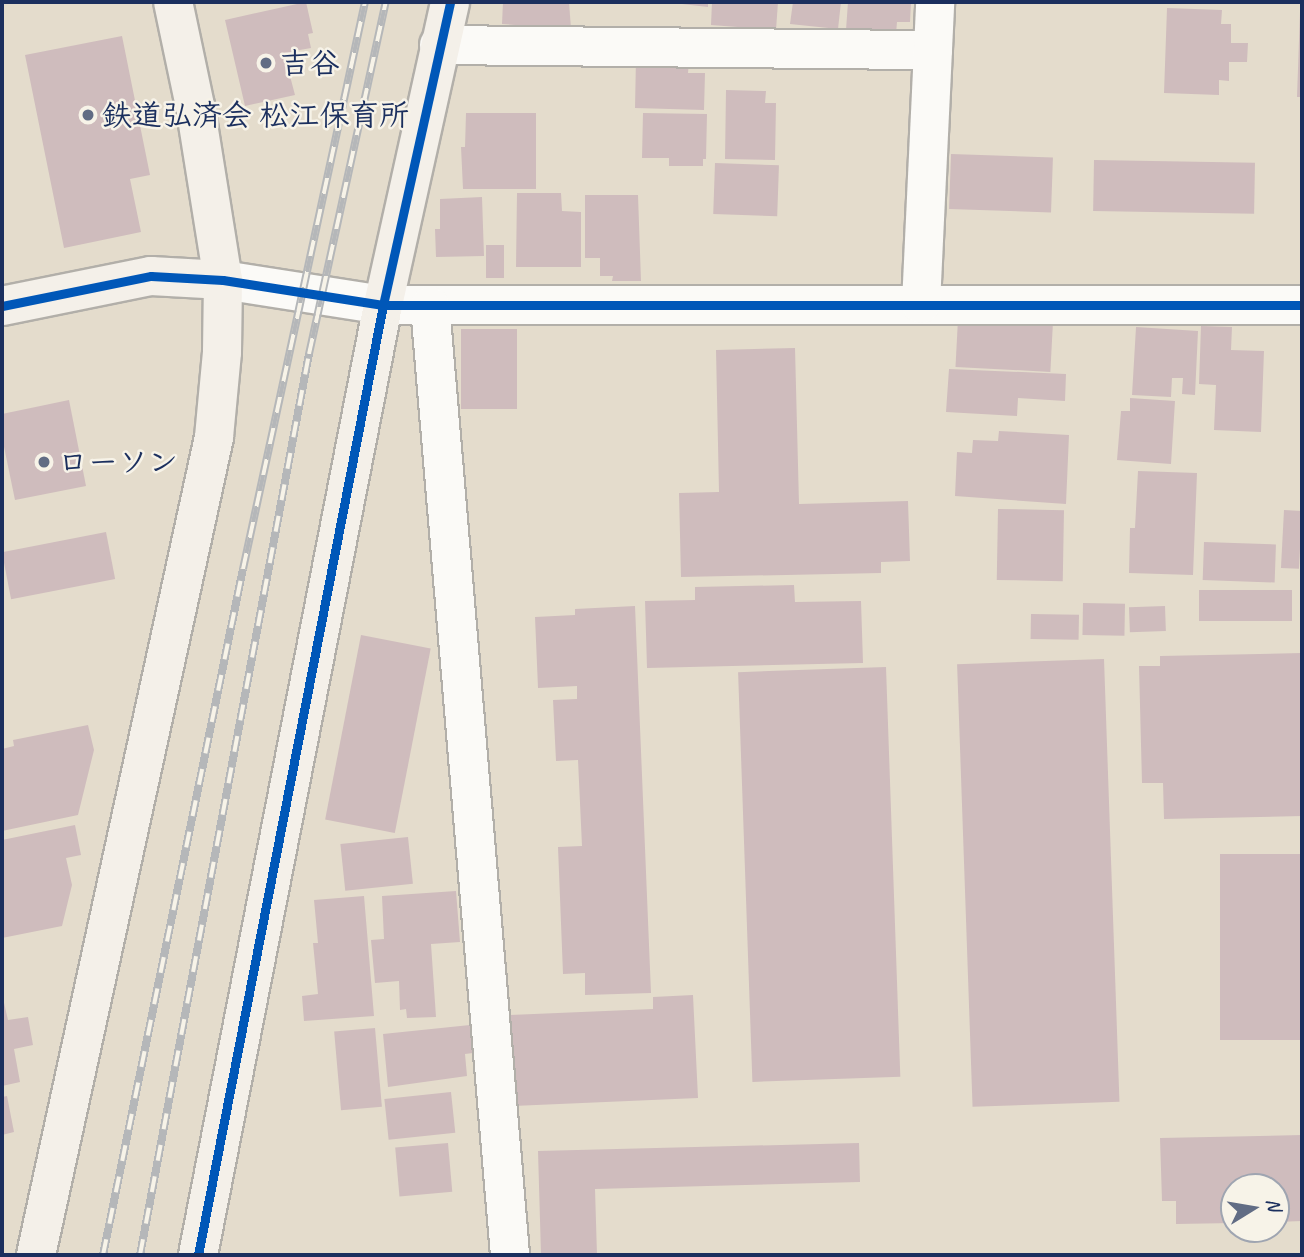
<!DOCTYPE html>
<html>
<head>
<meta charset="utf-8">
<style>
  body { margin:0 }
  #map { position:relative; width:1304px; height:1257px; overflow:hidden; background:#e4dccc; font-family:Caveat,"Klee One",sans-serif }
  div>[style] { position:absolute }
  .building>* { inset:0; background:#cfbcbd; transform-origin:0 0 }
  .roads { filter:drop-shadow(2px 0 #b2afa9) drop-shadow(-2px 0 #b2afa9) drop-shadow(0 2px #b2afa9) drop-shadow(0 -2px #b2afa9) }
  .street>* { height:38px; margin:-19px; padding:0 19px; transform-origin:19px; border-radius:19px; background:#fbfaf7 }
  .secondary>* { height:38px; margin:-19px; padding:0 19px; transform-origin:19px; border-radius:19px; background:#f4f0e9 }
  .rail>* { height:8px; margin-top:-4px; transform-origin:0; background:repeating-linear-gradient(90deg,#f7f3e8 0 16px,#b5b7b9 0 32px); box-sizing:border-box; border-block:2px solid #b5b7b9 }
  .cycleway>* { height:9px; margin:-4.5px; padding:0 4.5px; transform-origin:4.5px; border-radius:4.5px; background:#0057b8 }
  .dots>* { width:19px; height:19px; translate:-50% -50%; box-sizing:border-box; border:4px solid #f7f3e8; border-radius:50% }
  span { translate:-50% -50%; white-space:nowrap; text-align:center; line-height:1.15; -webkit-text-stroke:5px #f7f3e8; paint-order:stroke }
  .poi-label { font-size:30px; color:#1b2f5e; font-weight:700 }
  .left { translate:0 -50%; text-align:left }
  .frame { position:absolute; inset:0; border:4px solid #1b2f5e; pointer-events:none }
  .north { position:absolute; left:1220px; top:1173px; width:70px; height:70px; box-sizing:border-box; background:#f7f3e8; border:2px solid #9fa5b1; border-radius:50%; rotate:79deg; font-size:19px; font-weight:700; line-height:28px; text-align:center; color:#1b2f5e }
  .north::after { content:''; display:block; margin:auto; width:24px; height:32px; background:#616c84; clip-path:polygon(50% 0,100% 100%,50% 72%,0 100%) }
</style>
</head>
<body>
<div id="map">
  <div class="building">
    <div style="clip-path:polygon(306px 2px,313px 33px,308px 34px,311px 48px,294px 51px,299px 75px,290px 76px,295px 95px,245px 106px,225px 20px)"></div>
    <div style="clip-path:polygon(503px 2px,569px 2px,571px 29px,502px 24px)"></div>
    <div style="clip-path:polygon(665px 2px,708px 2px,708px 7px)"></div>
    <div style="clip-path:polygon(712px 2px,778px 2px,776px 30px,711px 25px)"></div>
    <div style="clip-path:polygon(793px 2px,841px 2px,838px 29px,790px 24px)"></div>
    <div style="clip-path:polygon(848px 2px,911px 2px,910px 22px,897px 22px,896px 34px,846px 30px)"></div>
    <div style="clip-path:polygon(1167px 8px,1222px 10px,1221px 24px,1231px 24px,1231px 43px,1248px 43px,1247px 62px,1229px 62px,1229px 81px,1219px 80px,1219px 95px,1164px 93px)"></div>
    <div style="clip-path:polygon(1300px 12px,1302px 12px,1302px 97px,1297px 97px)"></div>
    <div style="clip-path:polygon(122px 36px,150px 175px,130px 179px,141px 232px,64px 248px,25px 55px)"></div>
    <div style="clip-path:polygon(636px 58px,689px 60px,688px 73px,705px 73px,704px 110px,635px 108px)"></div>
    <div style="clip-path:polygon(726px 90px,766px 91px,765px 103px,776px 103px,775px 160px,725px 159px)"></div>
    <div style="clip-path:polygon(466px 113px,536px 113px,536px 189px,463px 189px,461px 147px,465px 147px)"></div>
    <div style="clip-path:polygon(643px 113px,707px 114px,706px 159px,703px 159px,703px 166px,669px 166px,669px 158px,642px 158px)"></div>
    <div style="left:951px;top:154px;width:102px;height:55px;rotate:2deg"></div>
    <div style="left:1094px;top:160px;width:161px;height:51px;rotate:1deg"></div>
    <div style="left:715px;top:163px;width:64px;height:51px;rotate:2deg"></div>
    <div style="clip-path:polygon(517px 193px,561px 193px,562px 211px,581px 212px,581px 267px,516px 267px)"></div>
    <div style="clip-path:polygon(585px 195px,638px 195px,641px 281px,612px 281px,613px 276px,600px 276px,600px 258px,585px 258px)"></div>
    <div style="clip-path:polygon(482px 197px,484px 256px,436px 257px,435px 229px,440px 229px,440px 199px)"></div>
    <div style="left:486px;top:245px;width:18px;height:33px"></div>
    <div style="left:958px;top:319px;width:95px;height:48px;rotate:3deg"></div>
    <div style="clip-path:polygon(1201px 326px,1232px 327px,1231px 350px,1264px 351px,1261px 432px,1214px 430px,1216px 385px,1199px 384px)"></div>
    <div style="clip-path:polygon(1136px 327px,1198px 331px,1195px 395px,1182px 394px,1183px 378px,1172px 378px,1171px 397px,1132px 395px)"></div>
    <div style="left:461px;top:329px;width:56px;height:80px"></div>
    <div style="clip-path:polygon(795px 348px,799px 504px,908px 501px,910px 561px,881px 562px,881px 573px,681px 577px,679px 493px,719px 492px,716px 350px)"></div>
    <div style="clip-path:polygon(949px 369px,1066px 374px,1065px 401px,1018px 398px,1017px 416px,946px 412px)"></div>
    <div style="clip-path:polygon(1130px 398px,1175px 401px,1171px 464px,1117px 460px,1121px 411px,1130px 411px)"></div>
    <div style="clip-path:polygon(69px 400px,86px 486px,15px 500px,2px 437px,2px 414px)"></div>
    <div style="clip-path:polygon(999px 431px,1069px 435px,1066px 504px,955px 496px,957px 452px,972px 453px,973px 440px,998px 441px)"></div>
    <div style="clip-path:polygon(1138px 471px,1197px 473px,1193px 575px,1129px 573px,1130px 528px,1135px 528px)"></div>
    <div style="left:998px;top:509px;width:66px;height:71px;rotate:1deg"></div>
    <div style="left:1284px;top:510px;width:18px;height:58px;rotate:3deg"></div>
    <div style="left:106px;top:532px;width:48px;height:106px;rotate:79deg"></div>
    <div style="left:1204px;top:542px;width:72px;height:38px;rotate:2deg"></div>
    <div style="clip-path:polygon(794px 585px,795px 602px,861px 601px,863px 663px,647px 668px,645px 601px,695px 600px,695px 587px)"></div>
    <div style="left:1199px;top:590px;width:93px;height:31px"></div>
    <div style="left:1083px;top:603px;width:42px;height:32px;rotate:1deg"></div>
    <div style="clip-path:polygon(635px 606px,651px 993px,585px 995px,585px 973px,563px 974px,558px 847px,582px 846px,578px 760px,556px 761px,553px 700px,577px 699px,577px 686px,538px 688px,535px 617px,575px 615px,575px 609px)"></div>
    <div style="left:1165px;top:606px;width:25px;height:36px;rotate:88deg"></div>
    <div style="left:1031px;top:614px;width:48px;height:25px;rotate:1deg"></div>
    <div style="left:361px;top:635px;width:71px;height:188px;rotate:11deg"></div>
    <div style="clip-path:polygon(1302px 653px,1302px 816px,1164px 819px,1163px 783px,1142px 783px,1139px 666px,1160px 666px,1160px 656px)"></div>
    <div style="left:1104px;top:659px;width:443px;height:147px;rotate:88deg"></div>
    <div style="left:886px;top:667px;width:410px;height:148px;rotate:88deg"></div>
    <div style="clip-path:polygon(88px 725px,94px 750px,78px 815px,2px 831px,2px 749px,14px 746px,13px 740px)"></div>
    <div style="clip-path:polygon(75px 825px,81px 855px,66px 858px,72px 885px,62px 926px,2px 938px,2px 840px)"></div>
    <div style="left:408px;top:837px;width:47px;height:68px;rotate:84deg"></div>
    <div style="left:1302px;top:854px;width:186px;height:82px;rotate:90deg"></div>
    <div style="clip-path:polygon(456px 891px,460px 942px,431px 944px,436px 1017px,407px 1018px,406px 1009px,400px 1010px,399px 981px,375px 983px,371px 940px,384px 939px,382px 896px)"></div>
    <div style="clip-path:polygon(364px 896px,374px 1016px,304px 1021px,302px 996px,318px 994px,313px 943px,318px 943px,314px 900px)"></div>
    <div style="clip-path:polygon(2px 994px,8px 1020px,28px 1017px,33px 1045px,14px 1049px,20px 1082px,2px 1086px)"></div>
    <div style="clip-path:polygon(693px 995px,698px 1098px,513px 1106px,510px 1015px,653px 1009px,653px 997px)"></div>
    <div style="clip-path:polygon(470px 1025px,473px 1053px,465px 1054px,467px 1076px,388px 1087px,383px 1034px)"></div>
    <div style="left:375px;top:1028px;width:79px;height:41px;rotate:85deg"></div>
    <div style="left:451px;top:1092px;width:41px;height:67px;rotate:84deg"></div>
    <div style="clip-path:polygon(7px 1096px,14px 1132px,2px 1135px,2px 1097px)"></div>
    <div style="clip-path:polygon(1302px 1135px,1302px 1221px,1276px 1222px,1276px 1187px,1234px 1187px,1234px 1223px,1176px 1224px,1176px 1201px,1162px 1201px,1160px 1138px)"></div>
    <div style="left:448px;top:1143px;width:49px;height:53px;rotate:85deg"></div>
    <div style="clip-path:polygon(859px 1143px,860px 1182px,595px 1189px,597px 1255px,541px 1255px,538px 1151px)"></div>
  </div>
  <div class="roads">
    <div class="street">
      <div style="left:439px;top:45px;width:494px;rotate:0.6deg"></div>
      <div style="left:223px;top:280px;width:162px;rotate:8.9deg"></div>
      <div style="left:383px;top:305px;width:919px"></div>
      <div style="left:921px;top:304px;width:302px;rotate:-87.3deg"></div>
      <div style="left:430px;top:306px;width:952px;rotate:85.18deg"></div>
    </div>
    <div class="secondary">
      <div style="left:2px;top:306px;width:152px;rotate:-11.4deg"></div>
      <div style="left:151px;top:276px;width:72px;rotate:3.2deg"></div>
      <div style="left:36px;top:1255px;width:837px;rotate:-77.72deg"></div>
      <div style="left:214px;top:437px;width:85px;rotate:-84.6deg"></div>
      <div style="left:222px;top:352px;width:72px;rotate:-89.2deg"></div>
      <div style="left:223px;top:280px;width:176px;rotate:-99.1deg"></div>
      <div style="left:195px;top:106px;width:106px;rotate:-101.9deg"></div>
      <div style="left:198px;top:1255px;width:968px;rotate:-78.98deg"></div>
      <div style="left:383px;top:305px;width:310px;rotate:-77.5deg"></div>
    </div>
  </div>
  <div class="rail">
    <div style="left:103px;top:1255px;width:700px;rotate:-78.47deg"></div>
    <div style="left:243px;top:569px;width:580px;rotate:-77.86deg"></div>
    <div style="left:140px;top:1255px;width:917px;rotate:-79.38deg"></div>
    <div style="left:309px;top:354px;width:360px;rotate:-77.7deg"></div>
  </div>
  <div class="cycleway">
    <div style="left:2px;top:306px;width:152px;rotate:-11.4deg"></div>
    <div style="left:151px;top:276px;width:72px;rotate:3.2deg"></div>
    <div style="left:223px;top:280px;width:162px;rotate:8.9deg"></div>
    <div style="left:383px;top:305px;width:919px"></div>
    <div style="left:198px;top:1255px;width:968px;rotate:-78.98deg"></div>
    <div style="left:383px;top:305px;width:310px;rotate:-77.5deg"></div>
  </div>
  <div class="dots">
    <div style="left:266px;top:63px;background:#616c84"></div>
    <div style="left:88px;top:115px;background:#616c84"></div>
    <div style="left:44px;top:462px;background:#616c84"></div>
  </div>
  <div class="poi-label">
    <span class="left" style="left:280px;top:63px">吉谷</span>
    <span class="left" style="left:102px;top:115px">鉄道弘済会 松江保育所</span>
    <span class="left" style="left:58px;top:462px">ローソン</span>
  </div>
  <div class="frame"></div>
  <div class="north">N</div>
</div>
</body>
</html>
